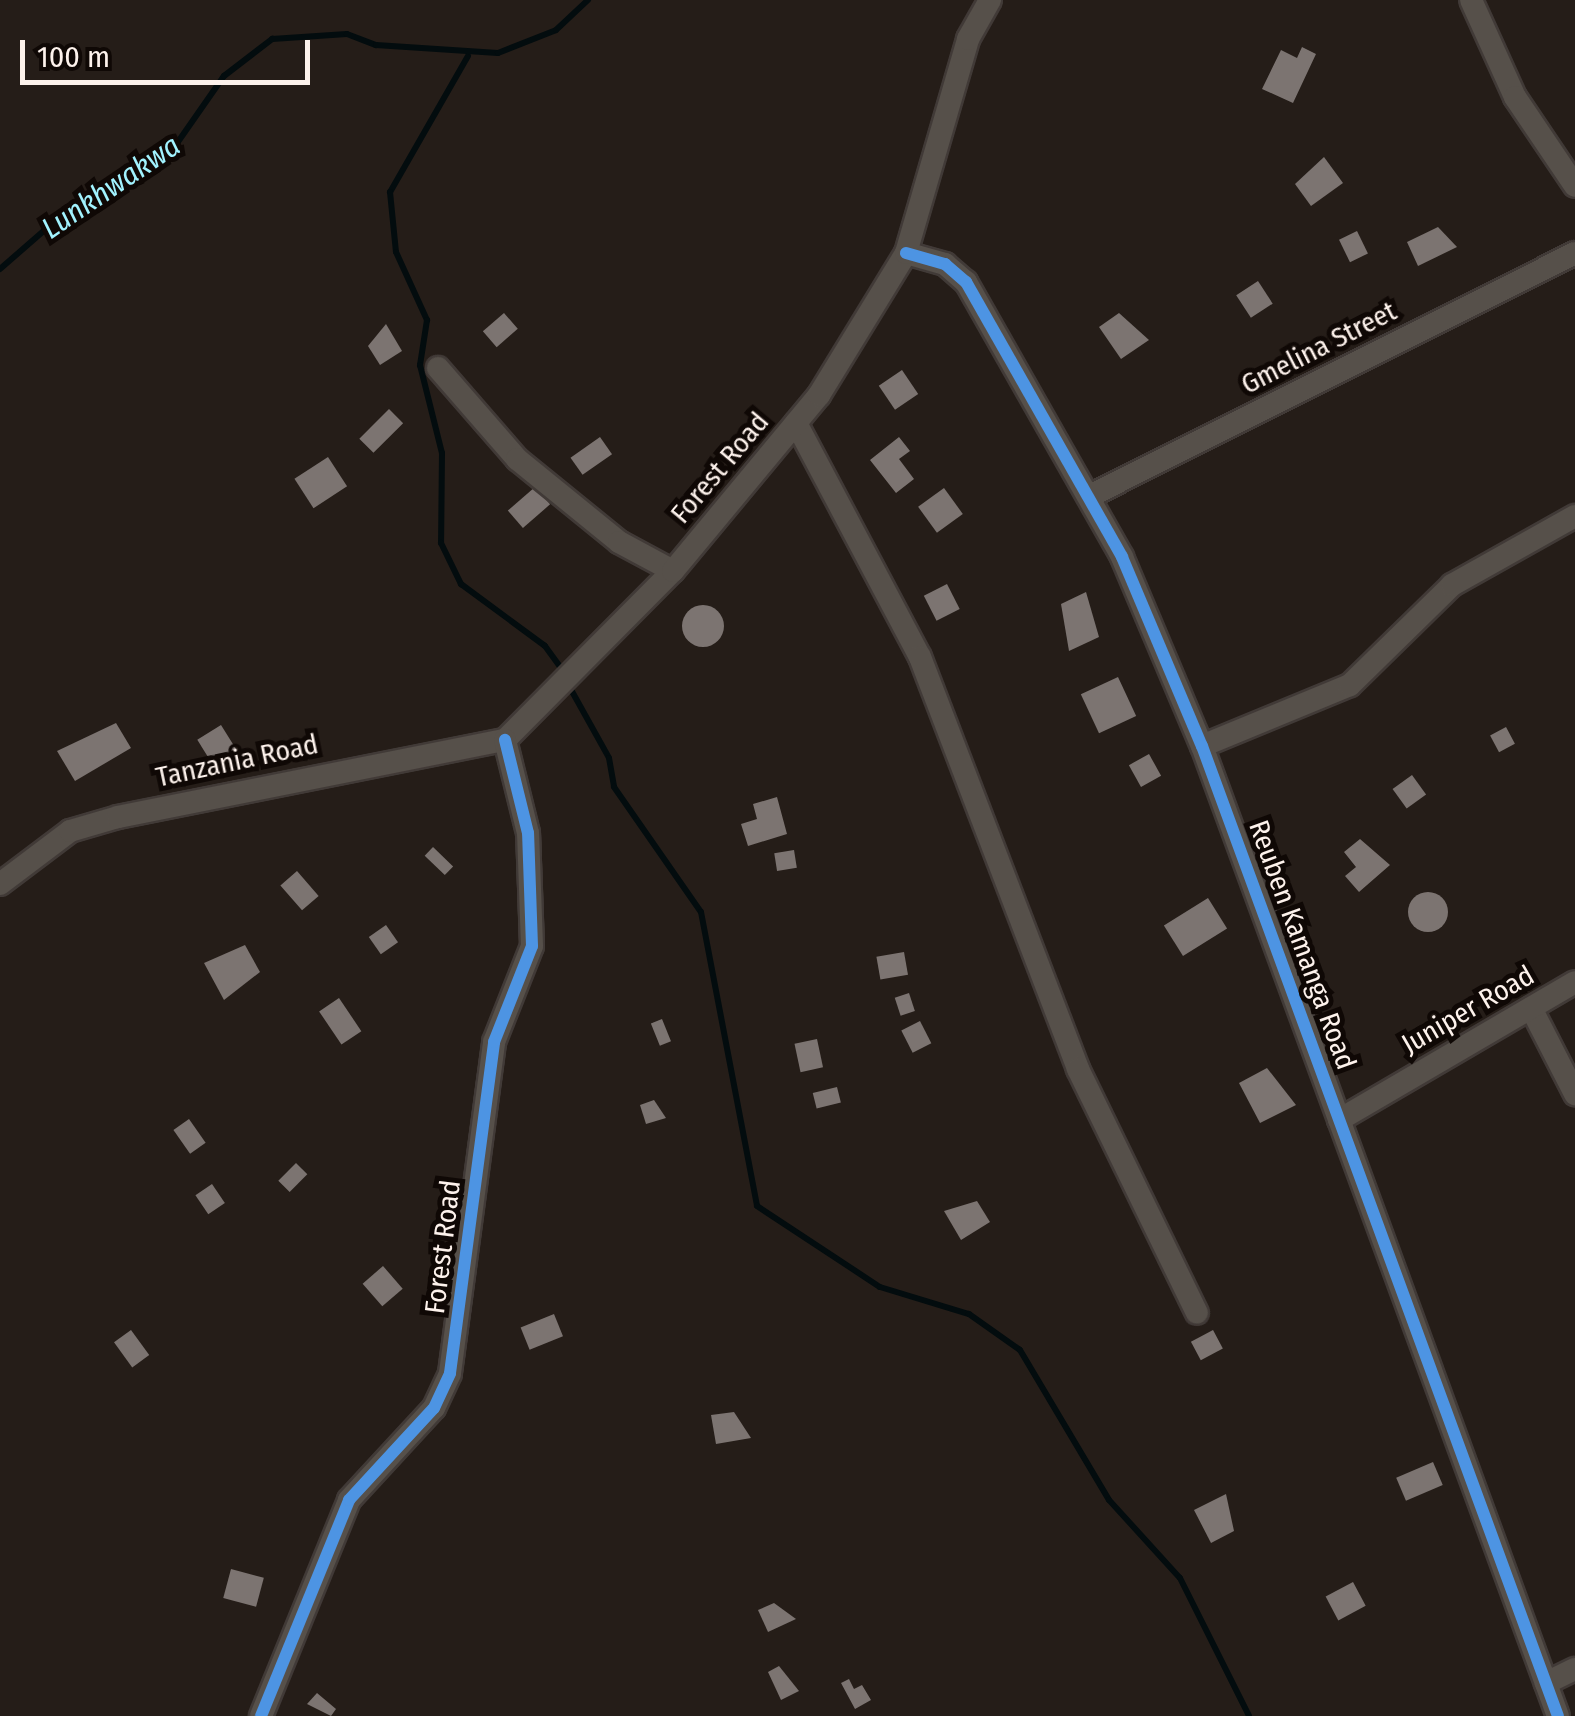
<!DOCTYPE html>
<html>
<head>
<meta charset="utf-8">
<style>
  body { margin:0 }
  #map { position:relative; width:1575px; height:1716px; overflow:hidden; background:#251d18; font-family:"Fira Sans Condensed",sans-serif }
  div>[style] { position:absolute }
  .stream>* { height:6px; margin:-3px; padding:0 3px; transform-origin:3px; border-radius:3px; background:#030c0e }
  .building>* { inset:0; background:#7c7471; transform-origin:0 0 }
  .round { border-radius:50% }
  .roads { filter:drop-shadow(2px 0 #413a37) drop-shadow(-2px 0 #413a37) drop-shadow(0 2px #413a37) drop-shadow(0 -2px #413a37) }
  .street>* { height:22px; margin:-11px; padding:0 11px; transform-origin:11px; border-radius:11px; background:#56504a }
  .cycleway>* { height:12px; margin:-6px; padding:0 6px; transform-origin:6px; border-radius:6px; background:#4d94e3 }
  span { translate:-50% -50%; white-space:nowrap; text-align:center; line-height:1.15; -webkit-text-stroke:10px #0f0805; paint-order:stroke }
  .street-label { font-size:28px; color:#fdf2ec }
  .water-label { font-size:30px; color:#a2f3ff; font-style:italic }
  .scale { position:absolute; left:20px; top:40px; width:290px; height:45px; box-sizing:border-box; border:5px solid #fdf2ec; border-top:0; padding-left:12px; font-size:30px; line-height:35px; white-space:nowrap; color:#fdf2ec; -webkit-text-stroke:8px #0f0805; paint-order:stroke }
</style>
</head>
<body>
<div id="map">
  <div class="stream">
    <div style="left:468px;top:56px;width:157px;rotate:119.8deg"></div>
    <div style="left:390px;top:192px;width:60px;rotate:84.3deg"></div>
    <div style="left:396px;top:252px;width:75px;rotate:65.5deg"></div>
    <div style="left:427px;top:320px;width:46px;rotate:98.8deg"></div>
    <div style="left:420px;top:365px;width:91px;rotate:76deg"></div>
    <div style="left:442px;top:453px;width:90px;rotate:90.6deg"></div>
    <div style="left:441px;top:543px;width:46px;rotate:64deg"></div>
    <div style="left:461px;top:584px;width:104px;rotate:36.4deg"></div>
    <div style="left:545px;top:646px;width:34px;rotate:54deg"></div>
    <div style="left:0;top:269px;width:94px;rotate:-41.1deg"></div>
    <div style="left:71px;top:207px;width:117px;rotate:-29.6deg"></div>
    <div style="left:173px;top:149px;width:89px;rotate:-55.1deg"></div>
    <div style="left:224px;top:76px;width:61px;rotate:-37.6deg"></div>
    <div style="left:272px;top:39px;width:75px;rotate:-3.8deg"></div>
    <div style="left:347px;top:34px;width:31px;rotate:21deg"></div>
    <div style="left:376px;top:45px;width:122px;rotate:3.8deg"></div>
    <div style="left:498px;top:53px;width:62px;rotate:-21.6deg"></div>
    <div style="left:556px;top:30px;width:44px;rotate:-43.2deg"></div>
    <div style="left:569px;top:686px;width:82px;rotate:60.9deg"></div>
    <div style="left:609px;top:758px;width:29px;rotate:80deg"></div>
    <div style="left:614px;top:787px;width:152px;rotate:55.2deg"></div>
    <div style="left:701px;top:912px;width:299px;rotate:79.2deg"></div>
    <div style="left:757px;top:1206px;width:147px;rotate:33.4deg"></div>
    <div style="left:880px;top:1287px;width:93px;rotate:16.9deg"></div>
    <div style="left:969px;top:1314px;width:62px;rotate:35.2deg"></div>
    <div style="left:1020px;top:1350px;width:174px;rotate:59.3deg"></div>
    <div style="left:1109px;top:1500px;width:105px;rotate:47.7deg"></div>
    <div style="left:1180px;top:1578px;width:154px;rotate:63.4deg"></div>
  </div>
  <div class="building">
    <div style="clip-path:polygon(1302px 47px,1316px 54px,1293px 103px,1262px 89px,1281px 50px,1297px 58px)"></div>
    <div style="clip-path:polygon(1324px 157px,1343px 183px,1311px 206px,1295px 184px)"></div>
    <div style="clip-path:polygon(1438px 227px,1457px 247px,1418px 266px,1407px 242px)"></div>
    <div style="left:1357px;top:231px;width:25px;height:20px;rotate:64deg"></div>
    <div style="left:1258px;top:281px;width:27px;height:26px;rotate:57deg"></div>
    <div style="left:504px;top:313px;width:21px;height:28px;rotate:49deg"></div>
    <div style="clip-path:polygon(1119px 313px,1149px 340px,1121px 359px,1099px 327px)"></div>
    <div style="clip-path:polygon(386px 324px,402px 351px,380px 365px,368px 346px)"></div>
    <div style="left:902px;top:370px;width:29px;height:28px;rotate:56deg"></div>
    <div style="left:389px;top:409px;width:20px;height:42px;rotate:45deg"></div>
    <div style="left:600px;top:437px;width:21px;height:36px;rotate:55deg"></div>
    <div style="clip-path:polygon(899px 437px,910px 451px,899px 459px,914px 479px,896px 493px,870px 460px)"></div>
    <div style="left:328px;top:457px;width:35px;height:40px;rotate:57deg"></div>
    <div style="left:535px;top:487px;width:23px;height:36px;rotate:49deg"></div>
    <div style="left:944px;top:488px;width:32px;height:32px;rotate:54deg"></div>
    <div style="left:947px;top:584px;width:28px;height:26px;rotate:63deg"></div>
    <div style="clip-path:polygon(1086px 592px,1099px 637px,1069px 651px,1061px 604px)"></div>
    <div class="round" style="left:682px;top:605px;width:42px;height:42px"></div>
    <div style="left:1118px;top:677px;width:43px;height:41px;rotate:65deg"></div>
    <div style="clip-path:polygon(116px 723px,131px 748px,75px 781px,57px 751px)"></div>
    <div style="left:221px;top:725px;width:28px;height:28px;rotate:58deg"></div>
    <div style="left:1506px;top:727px;width:19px;height:18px;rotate:62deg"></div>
    <div style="left:1149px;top:754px;width:25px;height:23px;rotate:61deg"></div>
    <div style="left:1412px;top:775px;width:24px;height:24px;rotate:54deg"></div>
    <div style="clip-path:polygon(777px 797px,787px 834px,748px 846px,741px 824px,757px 819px,753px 804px)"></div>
    <div style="clip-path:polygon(1360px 839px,1390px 865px,1359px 892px,1345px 876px,1356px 867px,1344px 852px)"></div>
    <div style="left:433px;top:847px;width:28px;height:12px;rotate:44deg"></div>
    <div style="left:794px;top:850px;width:18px;height:20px;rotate:81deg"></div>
    <div style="left:297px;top:871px;width:33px;height:22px;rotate:49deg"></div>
    <div class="round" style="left:1408px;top:892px;width:40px;height:40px"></div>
    <div style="left:1208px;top:898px;width:36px;height:52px;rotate:58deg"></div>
    <div style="left:386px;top:925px;width:21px;height:21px;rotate:55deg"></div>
    <div style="clip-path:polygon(245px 945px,260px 972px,224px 1000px,204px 963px)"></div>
    <div style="left:904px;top:952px;width:23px;height:28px;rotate:80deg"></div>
    <div style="left:909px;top:993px;width:19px;height:15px;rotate:72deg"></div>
    <div style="left:339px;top:998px;width:40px;height:24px;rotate:56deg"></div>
    <div style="left:662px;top:1019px;width:24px;height:12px;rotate:68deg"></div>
    <div style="left:920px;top:1021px;width:25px;height:21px;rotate:63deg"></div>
    <div style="left:817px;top:1039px;width:29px;height:23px;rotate:78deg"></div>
    <div style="clip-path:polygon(1267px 1068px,1296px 1105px,1260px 1123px,1239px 1083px)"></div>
    <div style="left:837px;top:1087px;width:16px;height:25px;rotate:76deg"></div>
    <div style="clip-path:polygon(654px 1100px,666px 1118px,646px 1124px,640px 1105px)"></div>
    <div style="left:189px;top:1119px;width:29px;height:19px;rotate:55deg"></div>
    <div style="left:296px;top:1163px;width:16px;height:25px;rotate:45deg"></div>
    <div style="left:212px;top:1184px;width:23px;height:20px;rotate:56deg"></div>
    <div style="clip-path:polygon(977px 1201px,990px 1222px,961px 1240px,944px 1211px)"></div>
    <div style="left:383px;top:1266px;width:30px;height:27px;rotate:49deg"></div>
    <div style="left:554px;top:1314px;width:24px;height:36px;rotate:68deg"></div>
    <div style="left:131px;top:1330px;width:31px;height:21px;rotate:54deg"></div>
    <div style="left:1213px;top:1330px;width:21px;height:25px;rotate:62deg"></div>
    <div style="clip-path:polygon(734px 1412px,751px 1438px,716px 1444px,711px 1415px)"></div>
    <div style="left:1433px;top:1462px;width:25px;height:40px;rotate:67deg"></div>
    <div style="clip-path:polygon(1226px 1494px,1234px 1531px,1211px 1543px,1194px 1510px)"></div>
    <div style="left:231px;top:1569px;width:34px;height:30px;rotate:15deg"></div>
    <div style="left:1353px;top:1582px;width:27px;height:31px;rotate:62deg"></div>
    <div style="clip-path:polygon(774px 1603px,796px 1619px,768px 1632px,758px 1610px)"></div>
    <div style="clip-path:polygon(779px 1666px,799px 1691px,781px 1700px,768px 1672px)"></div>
    <div style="clip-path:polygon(849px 1679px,854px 1689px,862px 1685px,871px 1700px,855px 1709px,841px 1683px)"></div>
    <div style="clip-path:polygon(317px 1693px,336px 1709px,331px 1716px,307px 1704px)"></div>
  </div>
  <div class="roads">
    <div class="street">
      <div style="left:1471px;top:0;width:107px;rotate:65.6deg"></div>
      <div style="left:1515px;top:97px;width:107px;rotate:56deg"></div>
      <div style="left:906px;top:253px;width:41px;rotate:15.8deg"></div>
      <div style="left:945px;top:264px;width:28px;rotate:41deg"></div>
      <div style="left:966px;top:282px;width:316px;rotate:60.4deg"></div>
      <div style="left:1122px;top:557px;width:205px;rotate:67.1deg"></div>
      <div style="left:1202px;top:746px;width:1033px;rotate:69.85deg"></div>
      <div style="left:438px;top:368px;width:121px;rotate:49deg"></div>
      <div style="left:517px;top:459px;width:132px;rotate:39.1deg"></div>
      <div style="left:619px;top:542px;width:61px;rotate:28.2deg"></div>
      <div style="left:796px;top:423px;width:265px;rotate:62.1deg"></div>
      <div style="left:920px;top:657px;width:441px;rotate:69deg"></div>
      <div style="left:1078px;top:1069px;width:271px;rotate:64deg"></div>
      <div style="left:1090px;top:496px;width:542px;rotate:-26.61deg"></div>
      <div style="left:505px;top:740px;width:238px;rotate:-45.2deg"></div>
      <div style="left:673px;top:571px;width:229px;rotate:-50.3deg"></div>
      <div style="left:819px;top:395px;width:167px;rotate:-58.5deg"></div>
      <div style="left:906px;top:253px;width:223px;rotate:-73.8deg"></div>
      <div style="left:968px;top:39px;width:45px;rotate:-60.6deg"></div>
      <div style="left:1202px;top:746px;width:160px;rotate:-22.4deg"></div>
      <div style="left:1350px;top:685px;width:143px;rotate:-44.4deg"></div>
      <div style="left:1452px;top:585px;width:141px;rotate:-29.3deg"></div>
      <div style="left:0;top:884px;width:88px;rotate:-37.1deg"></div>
      <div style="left:70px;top:831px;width:50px;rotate:-16.3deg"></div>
      <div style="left:118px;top:817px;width:395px;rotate:-11.3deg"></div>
      <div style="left:1531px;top:1008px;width:97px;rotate:62.9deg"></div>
      <div style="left:1339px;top:1120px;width:273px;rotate:-30.3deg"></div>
      <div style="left:1546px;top:1683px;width:32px;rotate:-26deg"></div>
      <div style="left:261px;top:1716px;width:233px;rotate:-67.8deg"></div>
      <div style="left:349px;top:1500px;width:125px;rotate:-47.3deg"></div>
      <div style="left:434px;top:1408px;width:38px;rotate:-65deg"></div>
      <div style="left:450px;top:1373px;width:334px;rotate:-82.4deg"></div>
      <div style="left:494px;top:1042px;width:103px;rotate:-68.4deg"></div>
      <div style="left:532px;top:946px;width:113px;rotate:-92deg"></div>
      <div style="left:528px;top:833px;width:96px;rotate:-103.9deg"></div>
    </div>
  </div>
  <div class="cycleway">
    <div style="left:906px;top:253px;width:41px;rotate:15.8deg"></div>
    <div style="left:945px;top:264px;width:28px;rotate:41deg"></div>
    <div style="left:966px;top:282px;width:316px;rotate:60.4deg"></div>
    <div style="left:1122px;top:557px;width:205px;rotate:67.1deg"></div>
    <div style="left:1202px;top:746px;width:1033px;rotate:69.85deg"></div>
    <div style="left:261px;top:1716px;width:233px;rotate:-67.8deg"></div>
    <div style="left:349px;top:1500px;width:125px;rotate:-47.3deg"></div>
    <div style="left:434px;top:1408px;width:38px;rotate:-65deg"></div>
    <div style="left:450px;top:1373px;width:334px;rotate:-82.4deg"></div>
    <div style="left:494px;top:1042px;width:103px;rotate:-68.4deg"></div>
    <div style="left:532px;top:946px;width:113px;rotate:-92deg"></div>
    <div style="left:528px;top:833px;width:96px;rotate:-103.9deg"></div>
  </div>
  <div class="street-label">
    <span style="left:1319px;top:348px;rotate:-27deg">Gmelina Street</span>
    <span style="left:720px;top:468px;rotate:-50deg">Forest Road</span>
    <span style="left:237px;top:761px;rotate:-12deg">Tanzania Road</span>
    <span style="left:1302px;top:945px;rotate:70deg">Reuben Kamanga Road</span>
    <span style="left:1468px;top:1010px;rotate:-30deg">Juniper Road</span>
    <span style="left:443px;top:1247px;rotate:-83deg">Forest Road</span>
  </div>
  <div class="water-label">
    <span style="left:111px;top:187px;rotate:-34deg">Lunkhwakwa</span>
  </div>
  <div class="scale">100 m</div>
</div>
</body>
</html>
